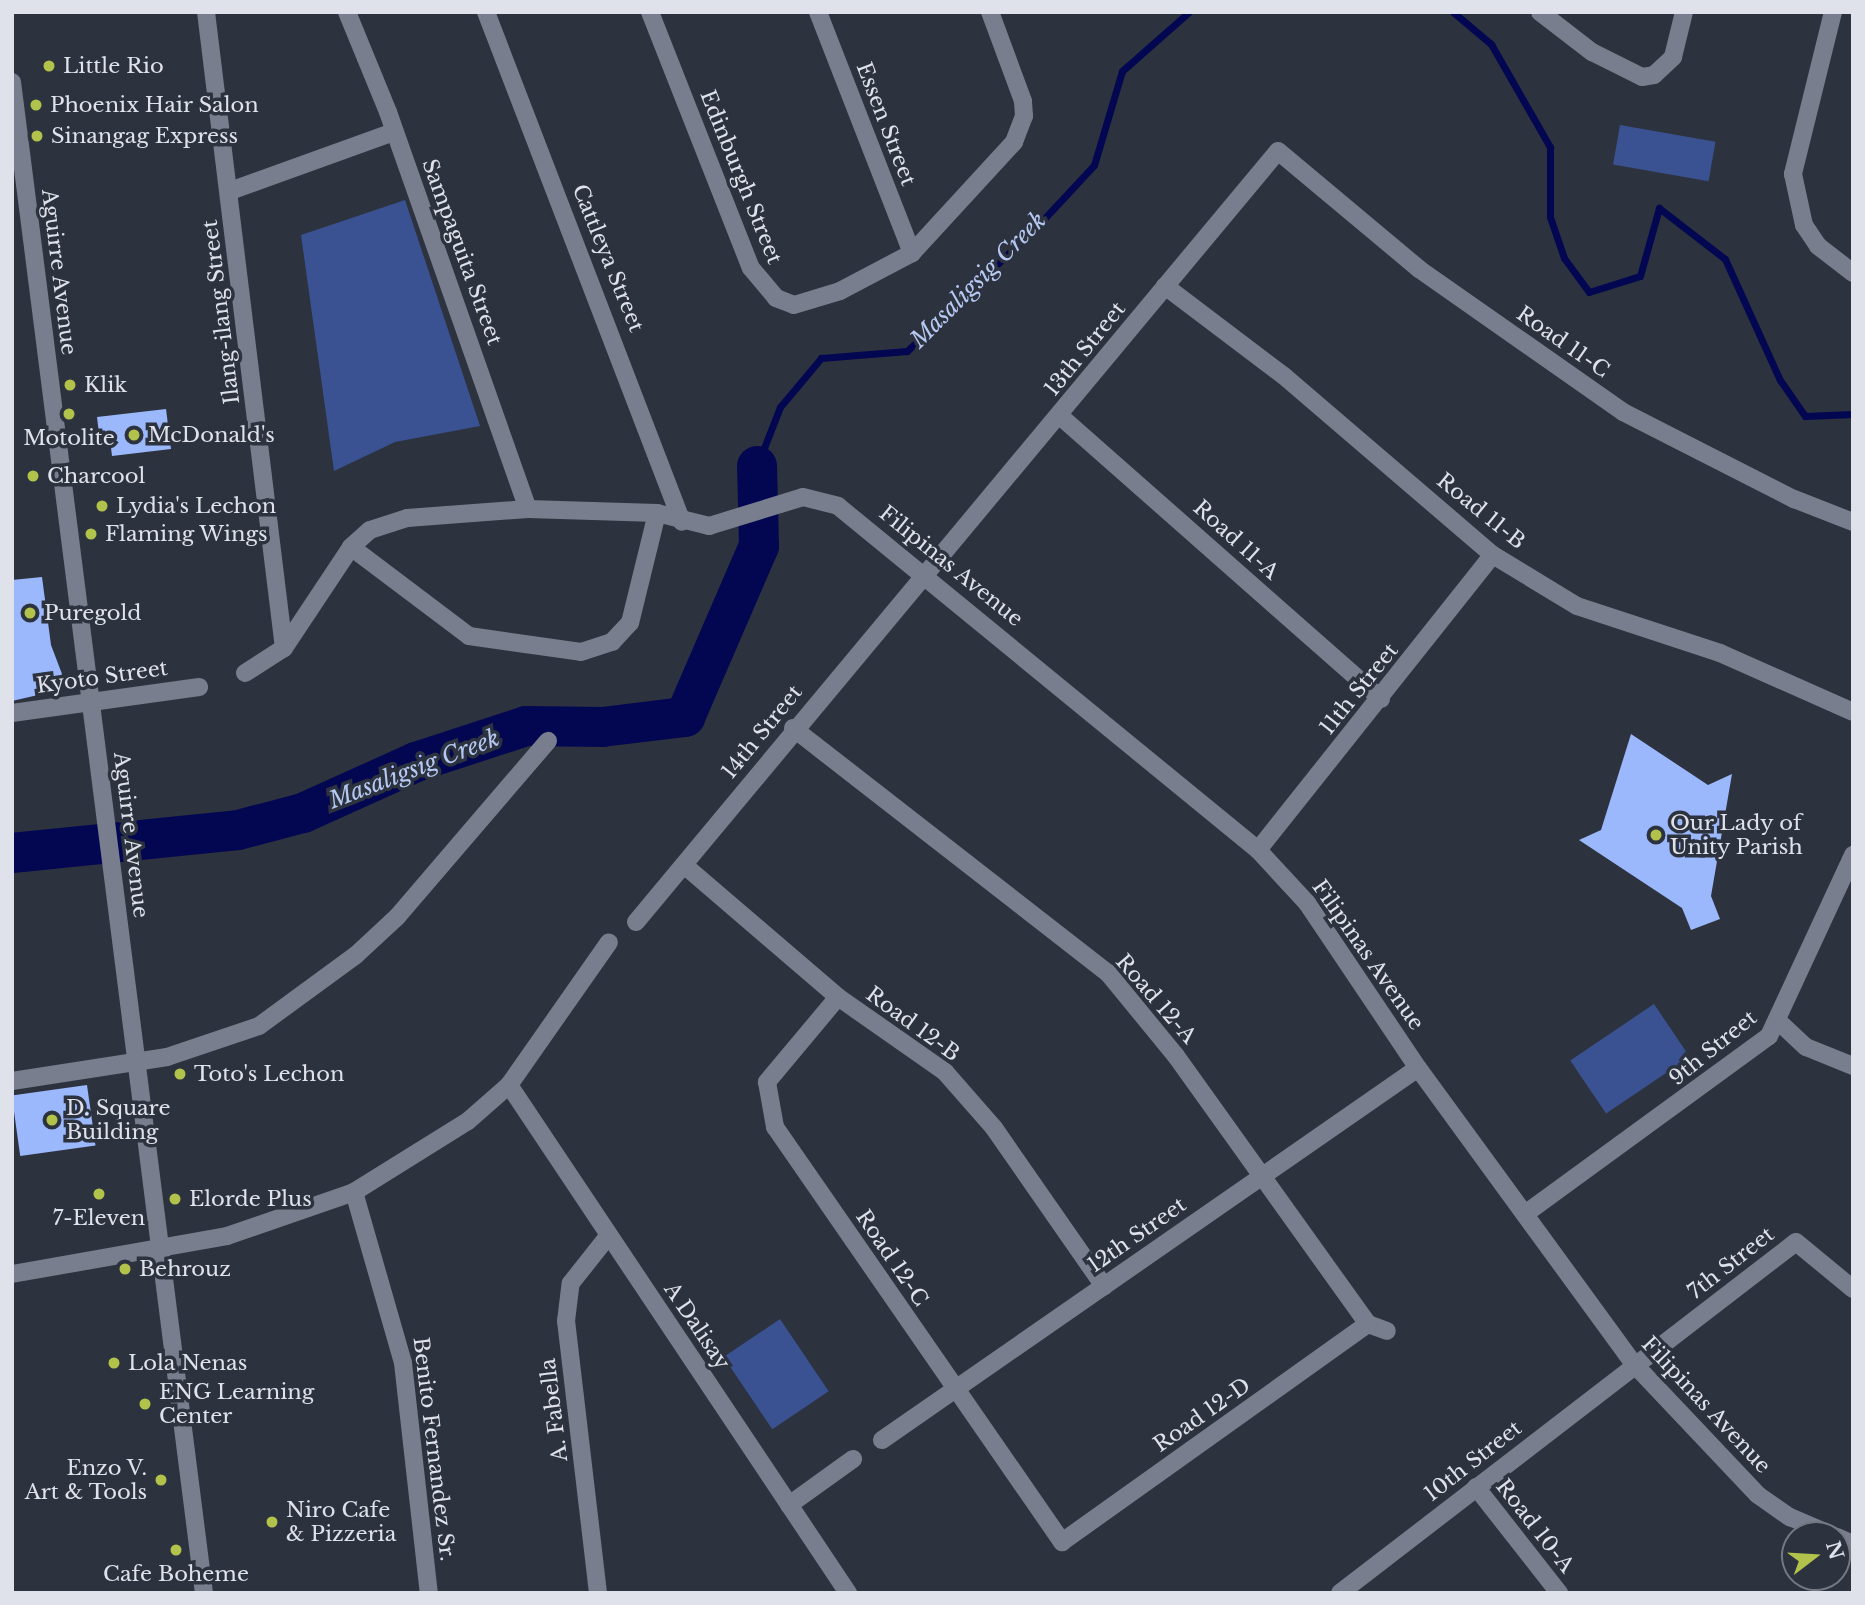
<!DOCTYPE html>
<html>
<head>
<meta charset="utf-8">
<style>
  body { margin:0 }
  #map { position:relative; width:1865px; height:1605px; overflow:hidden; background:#2d323f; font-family:"Libre Baskerville",serif }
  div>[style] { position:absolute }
  .green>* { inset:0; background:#3a5292; transform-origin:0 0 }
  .stream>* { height:7px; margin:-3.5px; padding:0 3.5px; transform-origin:3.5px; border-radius:3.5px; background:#030751 }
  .river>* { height:40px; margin:-20px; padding:0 20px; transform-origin:20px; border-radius:20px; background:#030751 }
  .building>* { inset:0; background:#9bb8fc; transform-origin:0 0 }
  .minor>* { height:18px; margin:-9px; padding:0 9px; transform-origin:9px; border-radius:9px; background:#787e8d }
  .dots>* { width:19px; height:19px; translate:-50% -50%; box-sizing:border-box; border:4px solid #2d323f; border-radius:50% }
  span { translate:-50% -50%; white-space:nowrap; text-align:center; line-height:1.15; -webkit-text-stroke:7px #2d323f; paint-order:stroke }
  .poi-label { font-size:21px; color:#dfe2ea }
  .left { translate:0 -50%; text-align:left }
  .right { translate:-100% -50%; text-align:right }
  .street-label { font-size:21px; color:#dfe2ea }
  .water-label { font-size:23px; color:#b6c9f3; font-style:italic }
  .frame { position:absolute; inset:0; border:14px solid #dfe2ea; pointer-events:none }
  .north { position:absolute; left:1781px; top:1521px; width:70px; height:70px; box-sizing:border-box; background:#2d323f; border:2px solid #747883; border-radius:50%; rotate:73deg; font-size:19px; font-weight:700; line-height:28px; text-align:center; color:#dfe2ea }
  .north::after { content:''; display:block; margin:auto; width:24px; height:32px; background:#b2c34c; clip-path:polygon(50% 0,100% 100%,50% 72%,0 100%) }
</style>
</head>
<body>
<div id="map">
  <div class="green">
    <div style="left:1620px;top:125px;width:97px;height:40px;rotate:10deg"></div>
    <div style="clip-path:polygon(405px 200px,480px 426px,395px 442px,334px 471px,301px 235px)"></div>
    <div style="left:1654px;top:1004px;width:64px;height:101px;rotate:56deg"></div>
    <div style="left:780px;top:1319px;width:87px;height:68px;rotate:56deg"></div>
  </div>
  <div class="stream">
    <div style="left:1453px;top:12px;width:50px;rotate:40.1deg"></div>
    <div style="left:1491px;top:44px;width:119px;rotate:60.2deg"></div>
    <div style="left:1550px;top:147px;width:70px;rotate:90deg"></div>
    <div style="left:1550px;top:217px;width:43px;rotate:71.1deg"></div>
    <div style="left:1564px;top:258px;width:42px;rotate:53.7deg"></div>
    <div style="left:1589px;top:292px;width:53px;rotate:-17.4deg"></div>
    <div style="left:1640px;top:276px;width:71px;rotate:-74.4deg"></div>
    <div style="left:1659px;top:208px;width:83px;rotate:37.7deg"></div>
    <div style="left:1725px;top:259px;width:133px;rotate:65.6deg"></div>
    <div style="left:1780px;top:380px;width:44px;rotate:55.2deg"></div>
    <div style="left:1805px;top:416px;width:48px;rotate:-2.4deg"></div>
    <div style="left:757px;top:466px;width:63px;rotate:-68.7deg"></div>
    <div style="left:780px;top:407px;width:64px;rotate:-50.1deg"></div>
    <div style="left:821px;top:358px;width:86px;rotate:-4.7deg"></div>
    <div style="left:907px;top:351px;width:187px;rotate:-43.9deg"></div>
    <div style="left:1042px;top:221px;width:76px;rotate:-47.1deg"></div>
    <div style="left:1094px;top:165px;width:98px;rotate:-73.4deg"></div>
    <div style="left:1122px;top:71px;width:89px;rotate:-41.4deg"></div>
  </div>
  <div class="river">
    <div style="left:12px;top:853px;width:227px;rotate:-5.8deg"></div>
    <div style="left:238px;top:830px;width:67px;rotate:-14.7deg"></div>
    <div style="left:303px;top:813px;width:124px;rotate:-24.3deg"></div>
    <div style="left:416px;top:762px;width:116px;rotate:-18.1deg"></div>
    <div style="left:526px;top:726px;width:76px;rotate:0.8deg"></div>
    <div style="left:602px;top:727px;width:84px;rotate:-6.9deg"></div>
    <div style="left:685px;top:717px;width:186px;rotate:-66.6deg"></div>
    <div style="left:759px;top:546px;width:80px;rotate:-91.4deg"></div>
  </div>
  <div class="building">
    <div style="clip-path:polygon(166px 409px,171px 449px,112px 456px,110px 440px,100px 442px,97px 417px)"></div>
    <div style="clip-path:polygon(42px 577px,51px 645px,62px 674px,51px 692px,12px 701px,12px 580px)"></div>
    <div style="clip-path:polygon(1631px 734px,1708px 785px,1732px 774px,1711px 896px,1720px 919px,1691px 930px,1682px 908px,1579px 840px,1601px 830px)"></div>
    <div style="left:87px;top:1085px;width:61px;height:76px;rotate:82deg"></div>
  </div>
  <div class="minor">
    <div style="left:206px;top:12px;width:641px;rotate:83.01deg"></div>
    <div style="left:347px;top:12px;width:108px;rotate:67.7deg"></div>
    <div style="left:388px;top:112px;width:421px;rotate:70.6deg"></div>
    <div style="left:486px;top:12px;width:546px;rotate:68.98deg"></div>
    <div style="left:650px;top:12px;width:275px;rotate:68.5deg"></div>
    <div style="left:751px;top:268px;width:39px;rotate:50deg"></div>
    <div style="left:776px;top:298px;width:19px;rotate:21deg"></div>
    <div style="left:794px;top:305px;width:48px;rotate:-16.9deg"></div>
    <div style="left:840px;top:291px;width:81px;rotate:-27.8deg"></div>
    <div style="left:912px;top:253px;width:151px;rotate:-47.4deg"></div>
    <div style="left:1014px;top:142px;width:28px;rotate:-69deg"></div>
    <div style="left:1024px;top:116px;width:15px;rotate:-94deg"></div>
    <div style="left:1023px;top:101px;width:95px;rotate:-110.3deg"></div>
    <div style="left:818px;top:12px;width:259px;rotate:68.7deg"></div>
    <div style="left:1540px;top:12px;width:66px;rotate:37.6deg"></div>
    <div style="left:1592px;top:52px;width:56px;rotate:26.6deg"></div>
    <div style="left:1642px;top:77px;width:12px;rotate:-9deg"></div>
    <div style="left:1654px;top:75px;width:26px;rotate:-43deg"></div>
    <div style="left:1673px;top:57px;width:46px;rotate:-76.3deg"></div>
    <div style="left:1833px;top:12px;width:167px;rotate:103.9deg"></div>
    <div style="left:1793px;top:174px;width:52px;rotate:77.8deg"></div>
    <div style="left:1804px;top:225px;width:25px;rotate:56deg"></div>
    <div style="left:1818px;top:246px;width:44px;rotate:37.6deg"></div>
    <div style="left:12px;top:82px;width:1523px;rotate:82.76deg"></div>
    <div style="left:230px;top:191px;width:174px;rotate:-19.8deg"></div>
    <div style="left:1165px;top:286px;width:149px;rotate:37.1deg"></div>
    <div style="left:1284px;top:376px;width:275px;rotate:40.6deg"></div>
    <div style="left:1493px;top:555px;width:98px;rotate:31.3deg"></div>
    <div style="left:1577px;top:606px;width:151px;rotate:18.2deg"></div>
    <div style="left:1720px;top:653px;width:145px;rotate:23.9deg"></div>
    <div style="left:1060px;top:416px;width:428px;rotate:41.4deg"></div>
    <div style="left:351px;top:547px;width:148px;rotate:37deg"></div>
    <div style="left:469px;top:636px;width:113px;rotate:8.1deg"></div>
    <div style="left:581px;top:652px;width:33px;rotate:-18deg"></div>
    <div style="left:612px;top:642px;width:26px;rotate:-47deg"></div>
    <div style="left:630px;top:623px;width:113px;rotate:-76.2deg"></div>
    <div style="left:245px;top:673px;width:46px;rotate:-32.7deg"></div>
    <div style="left:284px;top:648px;width:121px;rotate:-56.4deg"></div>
    <div style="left:351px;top:547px;width:25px;rotate:-42deg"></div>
    <div style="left:370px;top:530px;width:39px;rotate:-18deg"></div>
    <div style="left:407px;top:518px;width:121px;rotate:-4.3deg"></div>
    <div style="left:528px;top:509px;width:129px;rotate:1.8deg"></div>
    <div style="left:657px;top:513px;width:54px;rotate:14deg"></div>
    <div style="left:709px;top:526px;width:98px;rotate:-17.1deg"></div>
    <div style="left:803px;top:497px;width:36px;rotate:14deg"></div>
    <div style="left:838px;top:506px;width:543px;rotate:39.32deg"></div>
    <div style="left:1258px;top:850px;width:72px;rotate:47.2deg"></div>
    <div style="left:1307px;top:903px;width:199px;rotate:56.1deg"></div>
    <div style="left:1418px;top:1068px;width:366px;rotate:53.9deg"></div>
    <div style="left:1634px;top:1364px;width:180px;rotate:46.6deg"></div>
    <div style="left:1758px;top:1495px;width:39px;rotate:35deg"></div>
    <div style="left:1790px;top:1517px;width:46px;rotate:23.2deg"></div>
    <div style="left:12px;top:713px;width:189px;rotate:-7.9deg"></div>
    <div style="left:793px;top:728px;width:399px;rotate:37.9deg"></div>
    <div style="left:1108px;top:973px;width:107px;rotate:50.7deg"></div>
    <div style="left:1176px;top:1056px;width:330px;rotate:54.4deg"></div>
    <div style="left:1368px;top:1324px;width:20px;rotate:20deg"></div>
    <div style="left:1258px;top:850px;width:377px;rotate:-51.5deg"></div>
    <div style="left:684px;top:865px;width:203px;rotate:40.6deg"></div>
    <div style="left:838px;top:997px;width:131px;rotate:35deg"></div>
    <div style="left:945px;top:1072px;width:74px;rotate:48.8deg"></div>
    <div style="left:994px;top:1128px;width:193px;rotate:55.2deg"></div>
    <div style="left:636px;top:922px;width:1003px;rotate:-50.22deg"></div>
    <div style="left:1278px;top:151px;width:184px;rotate:39.9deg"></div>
    <div style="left:1419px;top:269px;width:249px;rotate:35deg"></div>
    <div style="left:1623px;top:412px;width:192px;rotate:27deg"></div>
    <div style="left:1794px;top:499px;width:63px;rotate:21.3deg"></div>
    <div style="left:838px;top:997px;width:111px;rotate:129.9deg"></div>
    <div style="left:767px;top:1082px;width:46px;rotate:79.9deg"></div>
    <div style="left:775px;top:1127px;width:505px;rotate:55.33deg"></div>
    <div style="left:1062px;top:1542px;width:376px;rotate:-35.5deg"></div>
    <div style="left:1779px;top:1022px;width:37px;rotate:43deg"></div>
    <div style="left:1806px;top:1047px;width:51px;rotate:22deg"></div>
    <div style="left:12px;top:1081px;width:157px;rotate:-8.8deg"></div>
    <div style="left:167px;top:1057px;width:97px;rotate:-18.6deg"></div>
    <div style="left:259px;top:1026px;width:120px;rotate:-36.2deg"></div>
    <div style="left:356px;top:955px;width:56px;rotate:-42.8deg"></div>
    <div style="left:397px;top:917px;width:232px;rotate:-49.4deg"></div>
    <div style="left:509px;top:1085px;width:611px;rotate:56.28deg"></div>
    <div style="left:354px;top:1192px;width:178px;rotate:74deg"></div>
    <div style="left:403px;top:1363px;width:231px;rotate:83.6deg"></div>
    <div style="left:1525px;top:1214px;width:302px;rotate:-36.1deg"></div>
    <div style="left:1769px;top:1036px;width:200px;rotate:-65.1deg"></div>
    <div style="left:12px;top:1274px;width:218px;rotate:-10deg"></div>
    <div style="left:227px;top:1236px;width:134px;rotate:-19.1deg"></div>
    <div style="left:354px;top:1192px;width:134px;rotate:-31.9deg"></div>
    <div style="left:468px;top:1121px;width:55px;rotate:-41.3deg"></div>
    <div style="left:509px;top:1085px;width:174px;rotate:-55deg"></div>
    <div style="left:882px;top:1440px;width:652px;rotate:-34.76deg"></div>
    <div style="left:1476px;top:1487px;width:135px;rotate:51.9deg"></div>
    <div style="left:789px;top:1505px;width:79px;rotate:-35.7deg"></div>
    <div style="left:1837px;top:1537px;width:17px;rotate:24deg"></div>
    <div style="left:598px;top:1593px;width:274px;rotate:-96.7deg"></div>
    <div style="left:566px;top:1321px;width:38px;rotate:-83deg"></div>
    <div style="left:571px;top:1283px;width:61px;rotate:-51.6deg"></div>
    <div style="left:1340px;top:1593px;width:575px;rotate:-37.59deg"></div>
    <div style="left:1796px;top:1242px;width:74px;rotate:39.5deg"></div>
  </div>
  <div class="dots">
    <div style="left:49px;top:66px;background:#b2c34c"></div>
    <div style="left:36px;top:105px;background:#b2c34c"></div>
    <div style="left:37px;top:136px;background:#b2c34c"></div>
    <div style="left:70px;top:385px;background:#b2c34c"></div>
    <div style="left:69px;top:414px;background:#b2c34c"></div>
    <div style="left:134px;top:435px;background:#b2c34c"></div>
    <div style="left:33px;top:476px;background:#b2c34c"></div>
    <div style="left:102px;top:506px;background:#b2c34c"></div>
    <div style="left:91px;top:534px;background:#b2c34c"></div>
    <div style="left:30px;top:613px;background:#b2c34c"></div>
    <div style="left:1656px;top:835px;background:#b2c34c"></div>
    <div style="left:180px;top:1074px;background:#b2c34c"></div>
    <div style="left:52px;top:1120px;background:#b2c34c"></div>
    <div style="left:99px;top:1194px;background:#b2c34c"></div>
    <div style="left:175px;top:1199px;background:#b2c34c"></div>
    <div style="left:125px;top:1269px;background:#b2c34c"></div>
    <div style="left:114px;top:1363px;background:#b2c34c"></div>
    <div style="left:145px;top:1404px;background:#b2c34c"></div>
    <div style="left:161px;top:1480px;background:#b2c34c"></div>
    <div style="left:272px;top:1522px;background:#b2c34c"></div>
    <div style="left:176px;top:1550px;background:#b2c34c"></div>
  </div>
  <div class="poi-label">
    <span class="left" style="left:63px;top:66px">Little Rio</span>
    <span class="left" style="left:50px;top:105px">Phoenix Hair Salon</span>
    <span class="left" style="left:51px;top:136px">Sinangag Express</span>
    <span class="left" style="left:84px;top:385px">Klik</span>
    <span class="left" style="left:148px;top:435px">McDonald's</span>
    <span style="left:69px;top:438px">Motolite</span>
    <span class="left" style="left:47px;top:476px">Charcool</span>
    <span class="left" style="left:116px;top:506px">Lydia's Lechon</span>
    <span class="left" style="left:105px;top:534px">Flaming Wings</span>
    <span class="left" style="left:44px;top:613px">Puregold</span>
    <span class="left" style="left:1670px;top:835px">Our Lady of<br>Unity Parish</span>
    <span class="left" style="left:194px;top:1074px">Toto's Lechon</span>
    <span class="left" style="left:66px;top:1120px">D. Square<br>Building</span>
    <span class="left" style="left:189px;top:1199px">Elorde Plus</span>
    <span style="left:99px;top:1218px">7-Eleven</span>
    <span class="left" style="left:139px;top:1269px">Behrouz</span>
    <span class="left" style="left:128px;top:1363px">Lola Nenas</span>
    <span class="left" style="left:159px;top:1404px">ENG Learning<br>Center</span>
    <span class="right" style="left:147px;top:1480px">Enzo V.<br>Art &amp; Tools</span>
    <span class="left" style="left:286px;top:1522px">Niro Cafe<br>&amp; Pizzeria</span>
    <span style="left:176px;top:1574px">Cafe Boheme</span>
  </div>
  <div class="street-label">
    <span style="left:886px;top:124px;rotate:69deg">Essen Street</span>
    <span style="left:741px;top:177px;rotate:68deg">Edinburgh Street</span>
    <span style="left:462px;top:252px;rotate:70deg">Sampaguita Street</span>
    <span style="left:608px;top:258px;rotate:68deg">Cattleya Street</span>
    <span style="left:59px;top:272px;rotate:83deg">Aguirre Avenue</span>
    <span style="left:221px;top:312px;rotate:-97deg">Ilang-ilang Street</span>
    <span style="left:1563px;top:342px;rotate:35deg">Road 11-C</span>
    <span style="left:1085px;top:349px;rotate:-51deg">13th Street</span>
    <span style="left:1481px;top:511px;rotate:39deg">Road 11-B</span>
    <span style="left:1236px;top:540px;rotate:42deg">Road 11-A</span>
    <span style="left:951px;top:566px;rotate:39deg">Filipinas Avenue</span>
    <span style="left:102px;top:677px;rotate:-8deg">Kyoto Street</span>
    <span style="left:1359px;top:689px;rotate:-51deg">11th Street</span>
    <span style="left:762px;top:732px;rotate:-51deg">14th Street</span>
    <span style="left:131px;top:835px;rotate:83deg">Aguirre Avenue</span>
    <span style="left:1368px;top:955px;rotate:55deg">Filipinas Avenue</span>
    <span style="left:1156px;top:999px;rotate:49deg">Road 12-A</span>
    <span style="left:913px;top:1024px;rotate:36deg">Road 12-B</span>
    <span style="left:1713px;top:1048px;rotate:-39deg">9th Street</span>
    <span style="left:1137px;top:1235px;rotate:-35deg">12th Street</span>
    <span style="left:892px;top:1258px;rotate:56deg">Road 12-C</span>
    <span style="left:1731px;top:1263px;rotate:-38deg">7th Street</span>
    <span style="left:697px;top:1326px;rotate:56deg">A Dalisay</span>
    <span style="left:1706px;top:1405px;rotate:47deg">Filipinas Avenue</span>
    <span style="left:554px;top:1410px;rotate:-97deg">A. Fabella</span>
    <span style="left:1202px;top:1415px;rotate:-35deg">Road 12-D</span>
    <span style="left:434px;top:1449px;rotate:83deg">Benito Fernandez Sr.</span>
    <span style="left:1473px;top:1461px;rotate:-38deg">10th Street</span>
    <span style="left:1535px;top:1526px;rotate:52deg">Road 10-A</span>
  </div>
  <div class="water-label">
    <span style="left:978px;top:280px;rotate:-45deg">Masaligsig Creek</span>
    <span style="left:414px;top:769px;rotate:-21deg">Masaligsig Creek</span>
  </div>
  <div class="frame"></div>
  <div class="north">N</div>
</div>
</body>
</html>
